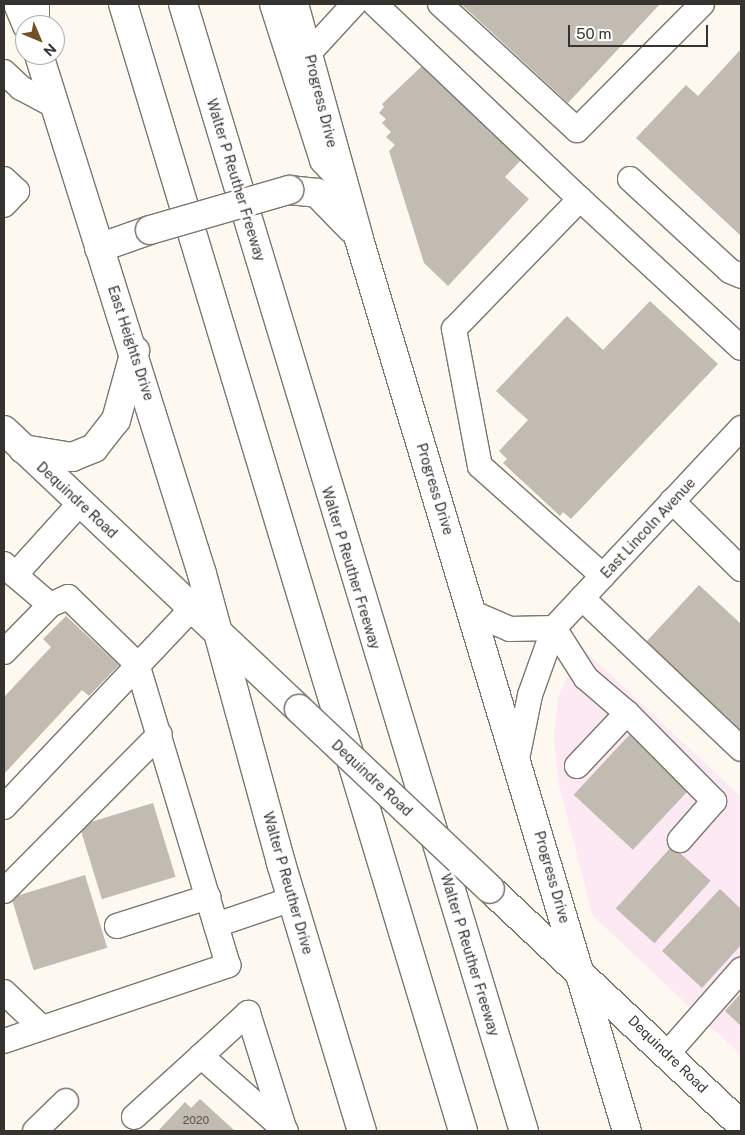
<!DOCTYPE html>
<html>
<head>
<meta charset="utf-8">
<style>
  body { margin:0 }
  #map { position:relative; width:745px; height:1135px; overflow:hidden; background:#fef9f0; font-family:"Public Sans",sans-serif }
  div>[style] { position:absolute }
  .commercial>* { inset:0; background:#fce9f3 }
  .building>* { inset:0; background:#c1bbb1; transform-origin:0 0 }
  .roads { filter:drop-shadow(1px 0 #7c766d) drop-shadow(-1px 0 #7c766d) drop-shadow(0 1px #7c766d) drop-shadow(0 -1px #7c766d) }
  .minor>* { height:24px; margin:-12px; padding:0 12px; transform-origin:12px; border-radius:12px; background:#fff }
  .major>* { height:28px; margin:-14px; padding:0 14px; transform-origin:14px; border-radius:14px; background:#fff }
  .highway>* { height:28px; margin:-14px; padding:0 14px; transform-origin:14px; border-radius:14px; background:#fff }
  .bridges { filter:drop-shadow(1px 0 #7c766d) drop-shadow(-1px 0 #7c766d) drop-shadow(0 1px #7c766d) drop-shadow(0 -1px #7c766d) }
  .major-bridge>* { height:28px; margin:-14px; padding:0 14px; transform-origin:14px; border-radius:14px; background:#fff }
  span { translate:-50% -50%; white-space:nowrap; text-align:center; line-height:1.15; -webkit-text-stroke:5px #fff; paint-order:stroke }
  .number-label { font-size:11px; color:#585550 }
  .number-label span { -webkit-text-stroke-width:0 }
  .street-label { font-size:14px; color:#35332f }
  .frame { position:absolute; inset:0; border:5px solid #35332f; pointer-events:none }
  .north { position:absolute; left:15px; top:15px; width:50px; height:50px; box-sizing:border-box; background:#fff; border:1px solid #aeadac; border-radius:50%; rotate:135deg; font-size:14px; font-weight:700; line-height:20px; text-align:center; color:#35332f }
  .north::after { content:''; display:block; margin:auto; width:18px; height:22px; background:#715027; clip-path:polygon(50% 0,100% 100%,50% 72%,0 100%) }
  .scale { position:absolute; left:568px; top:25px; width:140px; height:22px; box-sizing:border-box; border:2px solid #35332f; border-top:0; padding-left:6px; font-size:15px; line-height:18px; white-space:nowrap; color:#35332f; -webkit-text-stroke:4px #fff; paint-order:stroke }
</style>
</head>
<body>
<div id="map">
  <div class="commercial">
    <div style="clip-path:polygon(582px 648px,741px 797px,741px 1055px,593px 916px,559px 785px,554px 738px,558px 697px)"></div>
  </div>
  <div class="building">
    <div style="clip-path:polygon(461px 4px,660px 4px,568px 103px)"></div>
    <div style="clip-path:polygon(741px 49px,741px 236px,636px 138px,686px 85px,698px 96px)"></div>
    <div style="clip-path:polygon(423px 65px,523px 158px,505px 177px,529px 199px,448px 286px,424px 263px,389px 151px,395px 145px,386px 137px,391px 132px,382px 123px,386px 119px,379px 113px,384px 107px,382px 104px)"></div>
    <div style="clip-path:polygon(650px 301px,718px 364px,571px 519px,563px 512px,560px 516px,503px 463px,507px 459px,499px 451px,528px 420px,496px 391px,567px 316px,603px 350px)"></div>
    <div style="clip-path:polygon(699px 585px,741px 624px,741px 731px,646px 642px)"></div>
    <div style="clip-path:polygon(66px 616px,119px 665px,89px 696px,82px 690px,4px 774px,4px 697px,51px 647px,43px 639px)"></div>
    <div style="left:633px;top:731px;width:81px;height:87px;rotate:43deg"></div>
    <div style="left:153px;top:803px;width:77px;height:77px;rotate:73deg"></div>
    <div style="left:672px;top:846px;width:52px;height:84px;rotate:42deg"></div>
    <div style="left:85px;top:875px;width:76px;height:77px;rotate:73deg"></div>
    <div style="clip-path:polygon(720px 889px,741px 909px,741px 945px,702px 988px,662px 951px)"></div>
    <div style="clip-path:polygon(741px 993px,741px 1026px,725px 1011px)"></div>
    <div style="clip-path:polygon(200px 1099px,235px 1131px,158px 1131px,185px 1102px,191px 1108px)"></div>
  </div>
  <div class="roads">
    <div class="minor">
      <div style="left:375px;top:4px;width:283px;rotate:43.6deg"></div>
      <div style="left:580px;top:199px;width:181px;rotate:134.1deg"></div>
      <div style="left:454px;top:329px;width:139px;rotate:79.3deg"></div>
      <div style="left:480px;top:466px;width:165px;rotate:41.8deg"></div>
      <div style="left:440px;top:4px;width:186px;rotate:42.6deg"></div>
      <div style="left:577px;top:130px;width:177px;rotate:-45.2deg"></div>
      <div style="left:309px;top:53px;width:67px;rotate:-47.4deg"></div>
      <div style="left:4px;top:72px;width:23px;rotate:43deg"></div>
      <div style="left:21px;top:88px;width:40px;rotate:28deg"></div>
      <div style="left:4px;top:179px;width:18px;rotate:43deg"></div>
      <div style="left:17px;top:191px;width:19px;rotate:133deg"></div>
      <div style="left:630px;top:179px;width:136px;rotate:42.6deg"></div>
      <div style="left:730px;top:271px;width:12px;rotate:24deg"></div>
      <div style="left:580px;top:199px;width:219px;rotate:42.8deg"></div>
      <div style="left:672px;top:501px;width:97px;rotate:44.6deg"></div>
      <div style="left:4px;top:564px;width:16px;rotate:45deg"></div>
      <div style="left:15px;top:575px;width:97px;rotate:-47.9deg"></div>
      <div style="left:582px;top:598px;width:219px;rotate:43.5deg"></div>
      <div style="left:473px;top:613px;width:40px;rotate:23.4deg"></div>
      <div style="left:510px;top:629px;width:44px;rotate:-1.3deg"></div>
      <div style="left:554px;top:628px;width:59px;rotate:57.4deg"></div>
      <div style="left:586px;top:678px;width:54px;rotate:40.5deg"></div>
      <div style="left:627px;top:713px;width:124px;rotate:45.3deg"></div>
      <div style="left:714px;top:801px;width:52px;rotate:131.1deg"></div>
      <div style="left:4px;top:652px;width:66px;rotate:-45.6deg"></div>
      <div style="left:50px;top:605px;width:46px;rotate:-139.4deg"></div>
      <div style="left:517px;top:759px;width:65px;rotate:-78.5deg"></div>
      <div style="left:530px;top:695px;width:71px;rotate:-70.3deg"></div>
      <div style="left:554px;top:628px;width:274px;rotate:-46.9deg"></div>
      <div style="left:577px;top:766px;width:73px;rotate:-46.7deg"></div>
      <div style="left:4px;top:807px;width:272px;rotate:-46.6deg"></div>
      <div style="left:4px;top:891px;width:221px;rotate:-45.2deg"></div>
      <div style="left:216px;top:925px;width:80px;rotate:-18.9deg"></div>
      <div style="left:117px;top:926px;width:96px;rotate:-17.7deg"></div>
      <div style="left:4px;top:992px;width:52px;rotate:43.5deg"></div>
      <div style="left:4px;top:1041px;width:237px;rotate:-18.7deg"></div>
      <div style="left:228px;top:965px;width:314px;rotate:-106.8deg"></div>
      <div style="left:137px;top:664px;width:96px;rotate:-135.8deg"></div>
      <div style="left:68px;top:597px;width:20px;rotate:156deg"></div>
      <div style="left:668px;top:1053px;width:111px;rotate:-48.7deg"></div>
      <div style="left:201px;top:1056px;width:64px;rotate:-42.5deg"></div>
      <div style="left:248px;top:1013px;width:121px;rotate:72.6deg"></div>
      <div style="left:134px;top:1117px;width:91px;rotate:-42.3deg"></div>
      <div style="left:201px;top:1056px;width:113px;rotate:41.4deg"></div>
      <div style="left:35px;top:1131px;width:43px;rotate:-44.1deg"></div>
    </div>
    <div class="major">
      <div style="left:18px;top:4px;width:23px;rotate:67deg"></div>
      <div style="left:294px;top:4px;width:244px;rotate:74.5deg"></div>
      <div style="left:359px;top:239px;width:931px;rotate:73.28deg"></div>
      <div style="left:39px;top:55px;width:544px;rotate:72.56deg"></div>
      <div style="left:202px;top:574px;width:300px;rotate:74.7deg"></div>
      <div style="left:281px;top:863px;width:280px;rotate:73.2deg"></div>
      <div style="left:289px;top:190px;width:28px;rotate:6deg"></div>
      <div style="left:317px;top:193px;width:49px;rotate:45.8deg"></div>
      <div style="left:99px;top:248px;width:54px;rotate:-19.4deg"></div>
      <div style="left:4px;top:430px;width:406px;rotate:43.4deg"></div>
      <div style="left:23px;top:449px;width:50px;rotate:9.3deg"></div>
      <div style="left:72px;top:457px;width:24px;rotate:-22deg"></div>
      <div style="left:94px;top:448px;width:36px;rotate:-52deg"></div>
      <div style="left:116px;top:420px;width:72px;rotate:-74.6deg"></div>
      <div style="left:490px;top:889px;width:345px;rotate:43.2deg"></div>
    </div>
    <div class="highway">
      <div style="left:35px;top:4px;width:21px;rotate:90deg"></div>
      <div style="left:123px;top:4px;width:1177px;rotate:73.21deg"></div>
      <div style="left:183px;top:4px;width:1177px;rotate:73.17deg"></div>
      <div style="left:274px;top:4px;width:164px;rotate:72.2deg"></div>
      <div style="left:324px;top:160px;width:25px;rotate:47deg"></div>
    </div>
  </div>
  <div class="bridges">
    <div class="major-bridge">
      <div style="left:150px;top:230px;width:145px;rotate:-16.1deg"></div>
      <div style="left:299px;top:709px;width:262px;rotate:43.3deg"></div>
    </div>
  </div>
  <div class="number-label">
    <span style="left:196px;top:1120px">2020</span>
  </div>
  <div class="street-label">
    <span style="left:321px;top:101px;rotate:76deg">Progress Drive</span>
    <span style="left:236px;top:180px;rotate:73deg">Walter P Reuther Freeway</span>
    <span style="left:131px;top:343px;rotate:72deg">East Heights Drive</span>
    <span style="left:435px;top:489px;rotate:73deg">Progress Drive</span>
    <span style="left:77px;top:500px;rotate:43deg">Dequindre Road</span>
    <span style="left:648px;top:528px;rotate:-47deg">East Lincoln Avenue</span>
    <span style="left:351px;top:568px;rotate:73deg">Walter P Reuther Freeway</span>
    <span style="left:372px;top:778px;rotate:43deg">Dequindre Road</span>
    <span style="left:552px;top:877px;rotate:74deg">Progress Drive</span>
    <span style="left:288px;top:883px;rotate:74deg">Walter P Reuther Drive</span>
    <span style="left:470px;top:955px;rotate:73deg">Walter P Reuther Freeway</span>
    <span style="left:668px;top:1054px;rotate:44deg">Dequindre Road</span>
  </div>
  <div class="frame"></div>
  <div class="north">N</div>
  <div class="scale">50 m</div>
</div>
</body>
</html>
